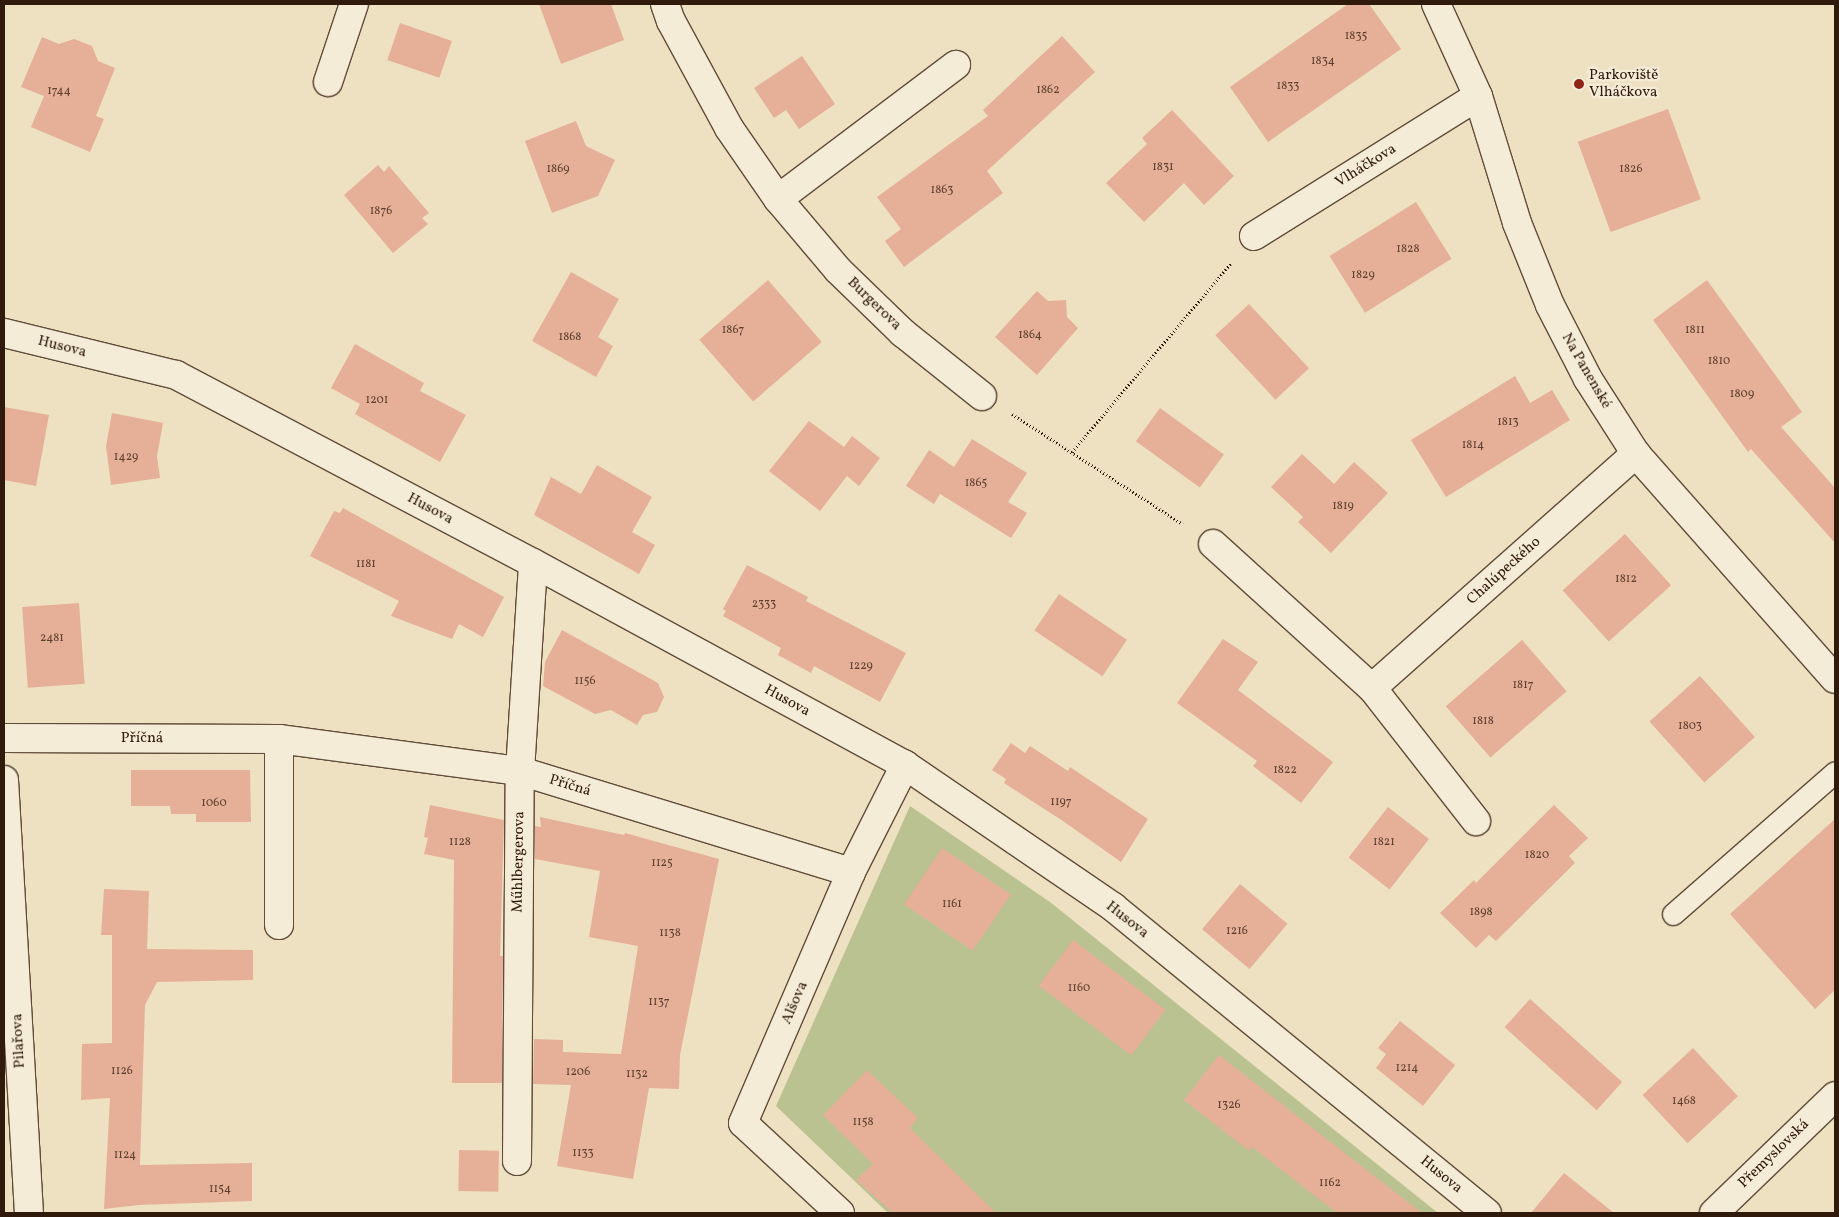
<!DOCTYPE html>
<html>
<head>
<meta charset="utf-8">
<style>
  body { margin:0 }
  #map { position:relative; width:1839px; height:1217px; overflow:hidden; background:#eee1c2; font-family:Vollkorn,serif }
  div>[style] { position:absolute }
  .green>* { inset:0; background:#bac292 }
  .building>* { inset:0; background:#e5af98; transform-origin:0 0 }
  .path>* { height:3px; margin-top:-1.5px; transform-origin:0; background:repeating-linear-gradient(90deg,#301a0b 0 1px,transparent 0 3.5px) }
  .roads { filter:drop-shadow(1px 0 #604c39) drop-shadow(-1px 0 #604c39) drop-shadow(0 1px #604c39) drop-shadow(0 -1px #604c39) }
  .lane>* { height:21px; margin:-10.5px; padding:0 10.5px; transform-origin:10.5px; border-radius:10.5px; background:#f4ecd7 }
  .street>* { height:28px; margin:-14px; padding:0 14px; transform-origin:14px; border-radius:14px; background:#f4ecd7 }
  .secondary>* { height:28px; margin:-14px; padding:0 14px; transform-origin:14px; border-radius:14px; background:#f4ecd7 }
  .dots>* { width:14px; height:14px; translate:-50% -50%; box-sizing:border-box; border:2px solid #f4ecd7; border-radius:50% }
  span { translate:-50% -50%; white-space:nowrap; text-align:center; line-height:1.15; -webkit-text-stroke:4.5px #f4ecd7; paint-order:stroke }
  .number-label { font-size:12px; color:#5d3f2e }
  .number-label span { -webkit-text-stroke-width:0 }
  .poi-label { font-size:15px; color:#301a0b }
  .left { translate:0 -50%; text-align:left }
  .street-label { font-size:15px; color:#301a0b }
  .frame { position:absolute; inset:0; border:5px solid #301a0b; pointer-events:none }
</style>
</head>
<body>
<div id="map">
  <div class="green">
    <div style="clip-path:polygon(910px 806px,1050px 902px,1438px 1213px,888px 1213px,776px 1106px)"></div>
  </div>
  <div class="building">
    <div style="clip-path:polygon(539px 4px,611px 4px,624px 40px,561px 64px)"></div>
    <div style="clip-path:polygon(1348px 4px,1369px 4px,1401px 49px,1268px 142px,1230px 87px)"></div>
    <div style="left:400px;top:23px;width:55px;height:39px;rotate:19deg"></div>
    <div style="clip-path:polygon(1062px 36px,1095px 72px,987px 171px,1003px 193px,904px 267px,885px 241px,901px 229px,877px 197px,988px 116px,983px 110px)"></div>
    <div style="clip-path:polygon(42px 37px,59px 44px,74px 39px,92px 46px,98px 61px,115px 68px,96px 116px,104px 119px,90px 152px,31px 127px,44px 96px,21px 87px)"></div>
    <div style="clip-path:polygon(802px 56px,835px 104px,799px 129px,786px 110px,774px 118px,754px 88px)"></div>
    <div style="left:1668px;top:109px;width:96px;height:96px;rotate:70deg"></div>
    <div style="clip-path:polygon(1172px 110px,1234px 176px,1204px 205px,1184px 183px,1144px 222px,1106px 183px,1147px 144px,1142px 138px)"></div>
    <div style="clip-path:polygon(576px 121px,586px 146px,615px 160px,598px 196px,552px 213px,525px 141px)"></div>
    <div style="clip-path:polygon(378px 165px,384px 172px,389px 166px,429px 213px,422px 218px,428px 224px,393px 253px,344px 195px)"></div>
    <div style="left:1416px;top:202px;width:67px;height:102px;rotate:58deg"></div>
    <div style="clip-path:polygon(571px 272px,619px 299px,598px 337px,613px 346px,596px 377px,532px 341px)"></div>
    <div style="left:768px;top:280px;width:82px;height:91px;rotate:49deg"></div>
    <div style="clip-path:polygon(1707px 280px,1802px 412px,1781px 427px,1835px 488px,1835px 543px,1751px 449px,1748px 452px,1653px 320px)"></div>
    <div style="clip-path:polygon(1037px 291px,1048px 301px,1066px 300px,1067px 317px,1078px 328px,1037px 375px,995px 337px)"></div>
    <div style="left:1249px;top:304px;width:88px;height:46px;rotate:47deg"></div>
    <div style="clip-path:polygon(355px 344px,424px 383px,420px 391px,466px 415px,440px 462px,355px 414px,360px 404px,331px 388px)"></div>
    <div style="clip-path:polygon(1515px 376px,1530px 403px,1552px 390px,1570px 420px,1446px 497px,1411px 440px)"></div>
    <div style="clip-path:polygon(4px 407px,49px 415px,36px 486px,4px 480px)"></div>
    <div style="left:1160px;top:408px;width:79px;height:41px;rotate:36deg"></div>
    <div style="clip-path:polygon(112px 413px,163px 423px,157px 456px,160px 478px,111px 485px,106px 446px)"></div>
    <div style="clip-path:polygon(809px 421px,844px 447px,852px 436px,880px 458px,859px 486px,847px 476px,820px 511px,769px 471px)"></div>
    <div style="clip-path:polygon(972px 439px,1027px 473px,1008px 502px,1027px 513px,1011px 538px,940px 494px,934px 504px,906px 486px,929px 450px,954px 467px)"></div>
    <div style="clip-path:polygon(1302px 454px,1334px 484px,1354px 462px,1388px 493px,1331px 553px,1298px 522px,1303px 517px,1271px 487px)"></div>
    <div style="clip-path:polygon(597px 465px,652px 497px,632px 532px,655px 545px,639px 574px,534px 515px,551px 477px,581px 494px)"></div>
    <div style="clip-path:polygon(343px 508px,504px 597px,483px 637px,459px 624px,452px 639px,391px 616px,399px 601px,310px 556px,334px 511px,340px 513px)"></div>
    <div style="left:1625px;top:534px;width:69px;height:84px;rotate:48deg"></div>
    <div style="clip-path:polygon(747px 565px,808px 597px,806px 601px,906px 653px,880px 702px,814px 666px,811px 673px,778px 655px,781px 648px,723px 616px,726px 611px,723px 609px)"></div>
    <div style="left:1059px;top:594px;width:82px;height:44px;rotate:34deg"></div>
    <div style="left:79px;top:603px;width:81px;height:57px;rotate:86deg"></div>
    <div style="clip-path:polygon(562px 630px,658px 683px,664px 697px,657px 712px,643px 715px,637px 725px,611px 710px,595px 714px,543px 686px,545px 662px)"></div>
    <div style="clip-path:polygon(1223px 639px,1258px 662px,1238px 690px,1333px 762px,1301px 803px,1253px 766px,1257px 761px,1177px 703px)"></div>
    <div style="left:1522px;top:640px;width:68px;height:101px;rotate:49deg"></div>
    <div style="left:1700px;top:676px;width:82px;height:68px;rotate:48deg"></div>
    <div style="clip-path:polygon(1011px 743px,1025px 753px,1030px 746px,1068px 771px,1070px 767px,1148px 819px,1121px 862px,1063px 821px,1004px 783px,1006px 779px,992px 770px)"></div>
    <div style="clip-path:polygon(131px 770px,250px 770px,251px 822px,196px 822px,196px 814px,171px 814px,170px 806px,131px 806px)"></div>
    <div style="clip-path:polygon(430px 805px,504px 820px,500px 956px,503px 956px,502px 1083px,452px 1083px,454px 860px,424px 854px,428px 838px,424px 837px)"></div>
    <div style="clip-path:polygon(1554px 805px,1588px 838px,1569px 856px,1575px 863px,1496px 941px,1489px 935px,1476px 948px,1440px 913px,1474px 880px,1476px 883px)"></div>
    <div style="left:1388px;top:807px;width:52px;height:64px;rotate:38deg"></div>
    <div style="clip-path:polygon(540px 817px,624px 835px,625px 833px,719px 859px,680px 1055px,679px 1089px,649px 1088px,633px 1179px,557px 1166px,571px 1085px,533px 1084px,534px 1039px,563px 1040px,563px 1052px,621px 1054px,638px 946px,589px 937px,600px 871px,535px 859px,535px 826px,541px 827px)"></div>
    <div style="clip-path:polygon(1835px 819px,1835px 990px,1815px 1009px,1730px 914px)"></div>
    <div style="left:942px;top:848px;width:83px;height:68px;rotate:34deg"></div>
    <div style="left:1240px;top:884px;width:62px;height:59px;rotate:40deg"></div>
    <div style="clip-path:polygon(104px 889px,149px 891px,147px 949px,253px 950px,253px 980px,157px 982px,145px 1005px,140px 1165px,252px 1163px,252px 1201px,139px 1205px,104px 1209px,110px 1098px,81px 1100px,82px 1044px,112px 1043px,112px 935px,101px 935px)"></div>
    <div style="left:1073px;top:940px;width:116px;height:57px;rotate:37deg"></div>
    <div style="left:1530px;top:999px;width:124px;height:38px;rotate:42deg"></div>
    <div style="clip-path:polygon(1400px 1021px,1455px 1065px,1423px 1106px,1376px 1068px,1386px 1054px,1378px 1048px)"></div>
    <div style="left:1693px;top:1048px;width:66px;height:69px;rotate:47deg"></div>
    <div style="clip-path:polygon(1219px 1055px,1324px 1137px,1422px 1213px,1337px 1213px,1252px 1147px,1249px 1151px,1184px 1100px)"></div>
    <div style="clip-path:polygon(867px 1070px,918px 1118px,910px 1128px,996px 1213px,893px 1213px,856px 1180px,873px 1164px,823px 1115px)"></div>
    <div style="left:459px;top:1150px;width:40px;height:41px;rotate:1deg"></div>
    <div style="clip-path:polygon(1564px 1173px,1614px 1213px,1531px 1213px)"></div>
  </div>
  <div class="path">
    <div style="left:1012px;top:414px;width:203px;rotate:32.8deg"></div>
    <div style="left:1072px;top:452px;width:247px;rotate:-49.9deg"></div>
  </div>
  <div class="roads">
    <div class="lane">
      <div style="left:1673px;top:914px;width:215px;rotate:-41.2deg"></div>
    </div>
    <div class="street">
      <div style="left:665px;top:4px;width:18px;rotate:71deg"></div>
      <div style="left:671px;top:21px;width:122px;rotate:61.5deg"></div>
      <div style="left:729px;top:128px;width:86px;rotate:55.4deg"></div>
      <div style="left:778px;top:199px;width:93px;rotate:49.8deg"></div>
      <div style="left:838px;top:270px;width:91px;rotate:44.1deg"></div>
      <div style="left:903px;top:333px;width:101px;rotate:38.6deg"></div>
      <div style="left:1436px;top:4px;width:101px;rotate:65.5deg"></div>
      <div style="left:1478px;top:96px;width:133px;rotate:72.9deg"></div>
      <div style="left:1517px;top:223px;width:88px;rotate:68.1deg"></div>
      <div style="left:1550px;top:305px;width:83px;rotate:62.8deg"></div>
      <div style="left:1588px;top:379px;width:89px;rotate:57.4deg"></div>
      <div style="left:1636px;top:454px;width:300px;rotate:48.5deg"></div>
      <div style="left:328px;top:82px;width:82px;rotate:-71.6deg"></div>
      <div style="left:778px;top:199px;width:223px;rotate:-37deg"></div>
      <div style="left:1254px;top:236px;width:264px;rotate:-32deg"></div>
      <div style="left:4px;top:333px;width:177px;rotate:13.7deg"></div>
      <div style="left:176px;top:375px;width:403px;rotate:27.8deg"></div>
      <div style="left:533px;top:563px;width:423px;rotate:28.5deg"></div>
      <div style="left:905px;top:765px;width:252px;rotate:34.3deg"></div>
      <div style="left:1113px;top:907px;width:483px;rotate:39.3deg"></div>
      <div style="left:1213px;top:544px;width:215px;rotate:42.2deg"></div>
      <div style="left:1372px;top:688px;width:169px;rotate:52deg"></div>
      <div style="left:1372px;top:688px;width:353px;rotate:-41.6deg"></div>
      <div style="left:4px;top:738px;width:275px;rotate:0.2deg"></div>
      <div style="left:279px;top:739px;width:243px;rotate:7.6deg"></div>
      <div style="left:520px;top:771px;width:346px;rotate:17deg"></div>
      <div style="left:4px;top:780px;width:434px;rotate:86.7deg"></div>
      <div style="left:279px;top:925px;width:186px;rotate:-90deg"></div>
      <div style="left:517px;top:1161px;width:390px;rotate:-89.6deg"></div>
      <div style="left:520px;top:771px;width:208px;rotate:-86.4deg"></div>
      <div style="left:840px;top:1213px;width:132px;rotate:-137.1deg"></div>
      <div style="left:743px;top:1123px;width:273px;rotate:-66.7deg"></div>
      <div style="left:851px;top:872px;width:120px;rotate:-63.2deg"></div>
    </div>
    <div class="secondary">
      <div style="left:1714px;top:1213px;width:168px;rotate:-44deg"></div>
    </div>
  </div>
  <div class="dots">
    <div style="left:1579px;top:84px;background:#8f2418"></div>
  </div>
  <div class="number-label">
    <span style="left:1356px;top:37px">1835</span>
    <span style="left:1323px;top:62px">1834</span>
    <span style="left:1288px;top:87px">1833</span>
    <span style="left:1048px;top:91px">1862</span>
    <span style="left:59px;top:92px">1744</span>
    <span style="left:1163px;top:168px">1831</span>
    <span style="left:558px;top:170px">1869</span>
    <span style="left:1631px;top:170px">1826</span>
    <span style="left:942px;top:191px">1863</span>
    <span style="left:381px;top:212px">1876</span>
    <span style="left:1408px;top:250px">1828</span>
    <span style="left:1363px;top:276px">1829</span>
    <span style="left:733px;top:331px">1867</span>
    <span style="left:1695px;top:331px">1811</span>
    <span style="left:1030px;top:336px">1864</span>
    <span style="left:570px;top:338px">1868</span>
    <span style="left:1719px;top:362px">1810</span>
    <span style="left:1742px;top:395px">1809</span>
    <span style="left:377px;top:401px">1201</span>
    <span style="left:1508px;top:423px">1813</span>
    <span style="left:1473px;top:446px">1814</span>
    <span style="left:126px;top:458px">1429</span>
    <span style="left:976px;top:484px">1865</span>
    <span style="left:1343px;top:507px">1819</span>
    <span style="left:366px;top:565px">1181</span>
    <span style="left:1626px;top:580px">1812</span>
    <span style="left:764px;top:605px">2333</span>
    <span style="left:52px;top:639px">2481</span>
    <span style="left:861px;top:667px">1229</span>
    <span style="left:585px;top:682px">1156</span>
    <span style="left:1523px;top:686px">1817</span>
    <span style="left:1483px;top:722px">1818</span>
    <span style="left:1690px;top:727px">1803</span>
    <span style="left:1285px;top:771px">1822</span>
    <span style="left:1061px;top:803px">1197</span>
    <span style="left:214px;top:804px">1060</span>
    <span style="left:460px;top:843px">1128</span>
    <span style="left:1384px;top:843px">1821</span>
    <span style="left:1537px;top:856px">1820</span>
    <span style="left:662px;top:864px">1125</span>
    <span style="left:952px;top:905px">1161</span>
    <span style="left:1481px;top:913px">1898</span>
    <span style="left:1237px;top:932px">1216</span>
    <span style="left:670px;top:934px">1138</span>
    <span style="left:1079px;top:989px">1160</span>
    <span style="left:659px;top:1003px">1137</span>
    <span style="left:1407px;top:1069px">1214</span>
    <span style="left:122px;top:1072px">1126</span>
    <span style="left:578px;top:1073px">1206</span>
    <span style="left:637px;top:1075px">1132</span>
    <span style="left:1684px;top:1102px">1468</span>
    <span style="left:1229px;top:1106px">1326</span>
    <span style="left:863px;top:1123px">1158</span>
    <span style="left:583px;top:1154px">1133</span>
    <span style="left:125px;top:1156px">1124</span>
    <span style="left:1330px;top:1184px">1162</span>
    <span style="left:220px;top:1190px">1154</span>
  </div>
  <div class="poi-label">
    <span class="left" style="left:1589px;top:84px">Parkoviště<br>Vlháčkova</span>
  </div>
  <div class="street-label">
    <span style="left:1366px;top:166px;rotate:-32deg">Vlháčkova</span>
    <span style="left:874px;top:304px;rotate:44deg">Burgerova</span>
    <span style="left:62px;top:347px;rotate:14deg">Husova</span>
    <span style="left:1586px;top:371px;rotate:60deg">Na Panenské</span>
    <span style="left:430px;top:509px;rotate:28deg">Husova</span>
    <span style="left:1504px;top:571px;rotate:-42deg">Chalúpeckého</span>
    <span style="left:787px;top:701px;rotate:29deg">Husova</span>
    <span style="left:142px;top:739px">Příčná</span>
    <span style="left:570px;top:786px;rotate:17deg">Příčná</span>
    <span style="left:519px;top:862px;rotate:-89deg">Műhlbergerova</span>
    <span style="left:1127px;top:920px;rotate:38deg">Husova</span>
    <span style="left:795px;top:1003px;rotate:-67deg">Alšova</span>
    <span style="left:19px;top:1041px;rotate:-93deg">Pilařova</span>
    <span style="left:1774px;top:1154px;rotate:-44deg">Přemyslovská</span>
    <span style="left:1441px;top:1175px;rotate:39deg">Husova</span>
  </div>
  <div class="frame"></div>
</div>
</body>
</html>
